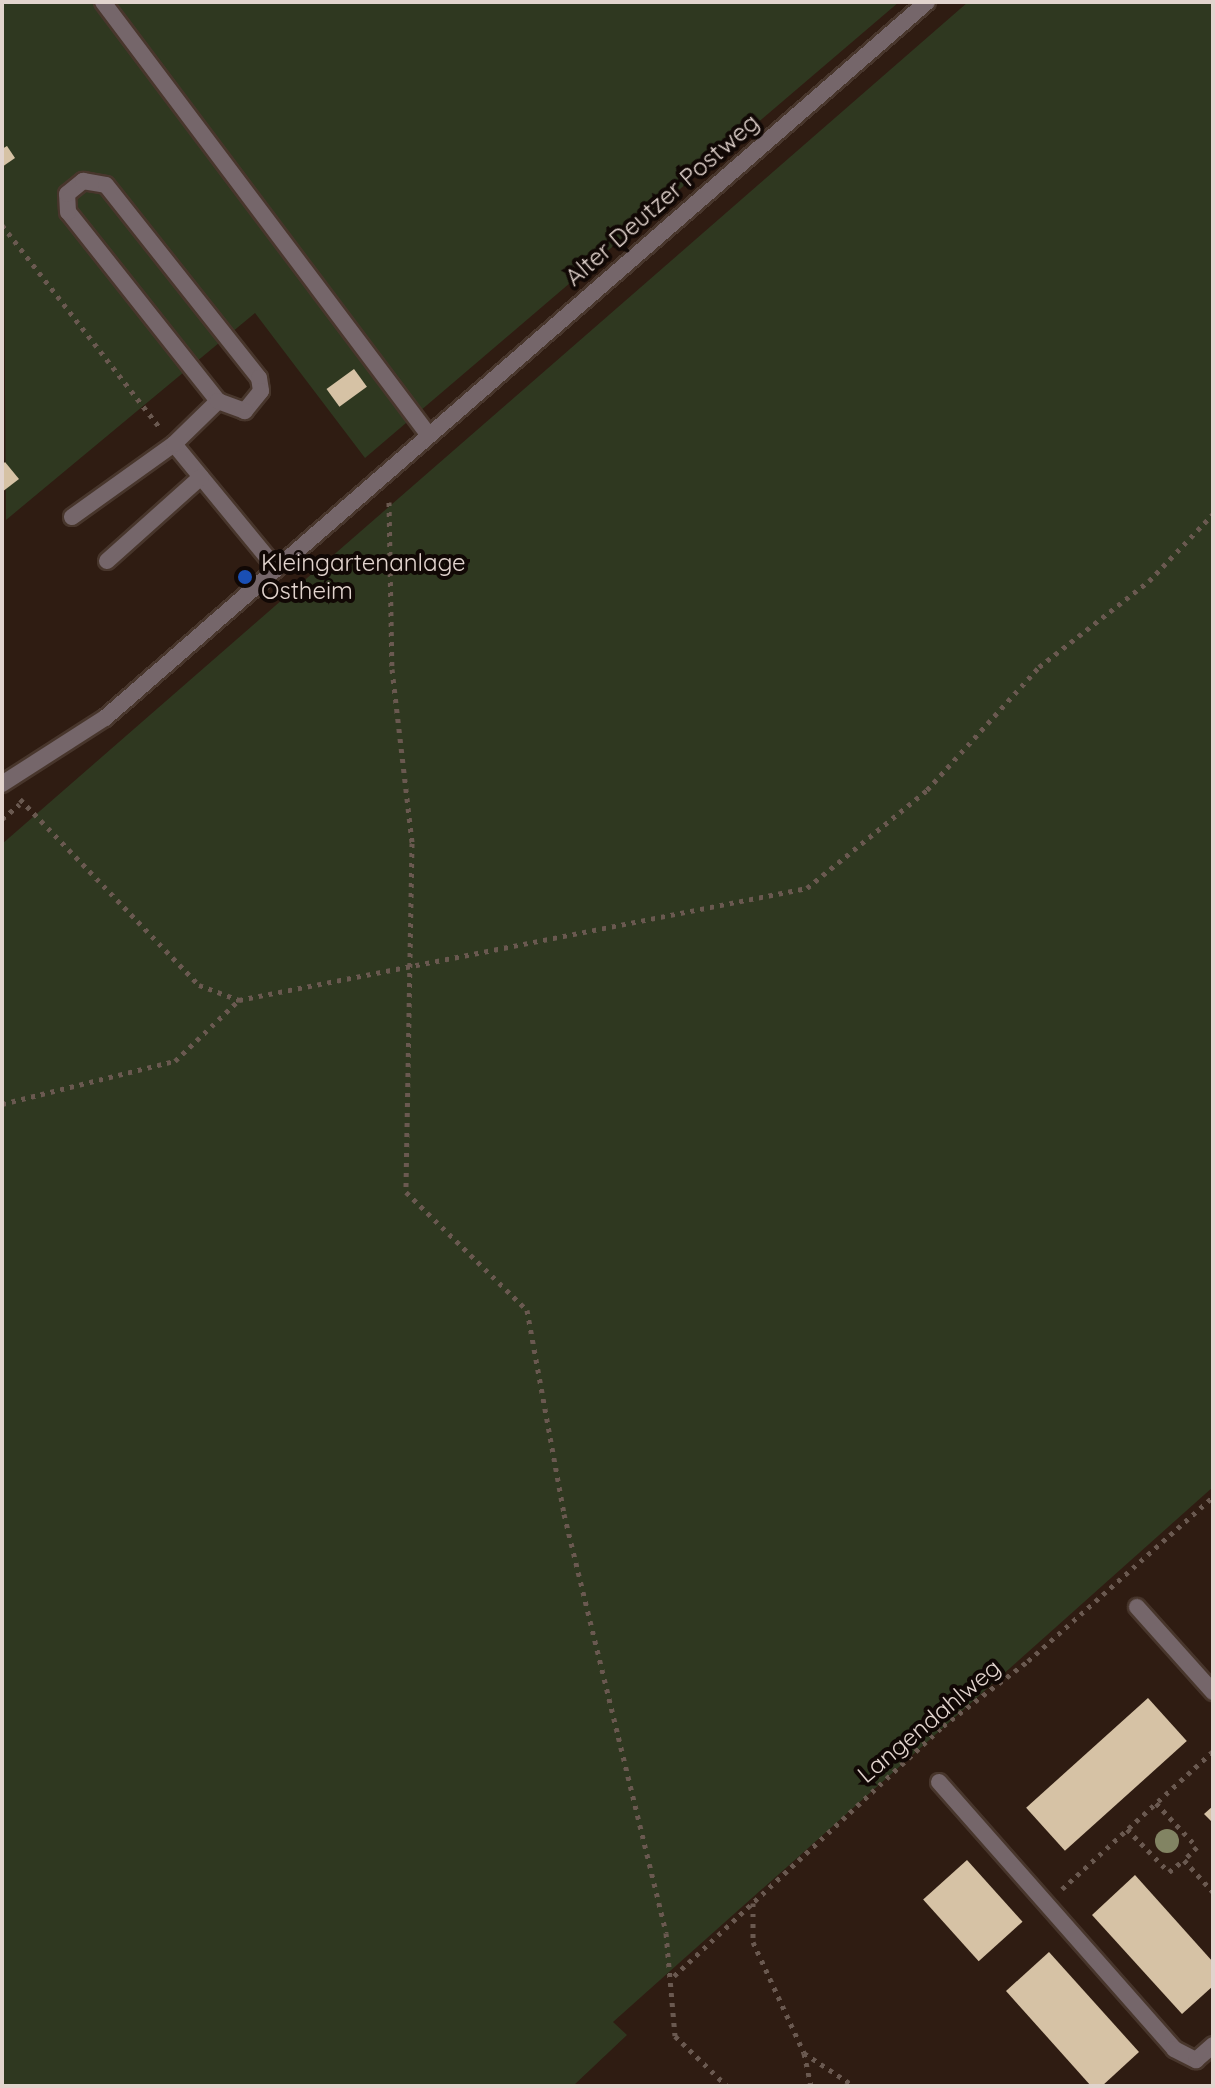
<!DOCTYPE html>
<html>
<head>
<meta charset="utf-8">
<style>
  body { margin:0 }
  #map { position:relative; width:1215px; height:2088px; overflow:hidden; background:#2f1c12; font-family:Quicksand,sans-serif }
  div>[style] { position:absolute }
  .green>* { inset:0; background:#2f3820 }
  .building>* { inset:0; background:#d6c2a5; transform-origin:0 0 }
  .path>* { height:5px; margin-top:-2.5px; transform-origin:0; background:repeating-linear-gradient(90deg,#6a5950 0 4px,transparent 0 10px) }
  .roads { filter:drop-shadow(2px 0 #48362c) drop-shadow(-2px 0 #48362c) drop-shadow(0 2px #48362c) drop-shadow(0 -2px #48362c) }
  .service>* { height:16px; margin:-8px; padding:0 8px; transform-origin:8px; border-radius:8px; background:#75666a }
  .minor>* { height:16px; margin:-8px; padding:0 8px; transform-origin:8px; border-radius:8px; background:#75666a }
  .tertiary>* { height:16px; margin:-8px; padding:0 8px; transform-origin:8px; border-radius:8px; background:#75666a }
  .trees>* { width:24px; height:24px; margin:-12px; border-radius:50%; background:#828463 }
  .dots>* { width:22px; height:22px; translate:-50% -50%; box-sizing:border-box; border:4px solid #110805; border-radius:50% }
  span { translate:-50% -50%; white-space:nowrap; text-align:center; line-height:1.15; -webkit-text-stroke:8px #110805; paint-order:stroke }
  .street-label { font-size:24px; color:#e2d4ce }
  .poi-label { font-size:24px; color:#e2d4ce }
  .left { translate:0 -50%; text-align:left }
  .frame { position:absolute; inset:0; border:4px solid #e2d4ce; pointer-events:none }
</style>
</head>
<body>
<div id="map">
  <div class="green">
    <div style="clip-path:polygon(2px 2px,899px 2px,365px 458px,255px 313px,6px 520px)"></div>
    <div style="clip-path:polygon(968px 2px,1213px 2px,1213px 1487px,613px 2022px,627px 2035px,573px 2086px,2px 2086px,2px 844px)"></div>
  </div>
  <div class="building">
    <div style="clip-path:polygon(7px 146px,15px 158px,2px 167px,2px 149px)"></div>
    <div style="left:354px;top:369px;width:22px;height:34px;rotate:54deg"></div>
    <div style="clip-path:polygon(5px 462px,19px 479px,2px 492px,2px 465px)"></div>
    <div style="left:1148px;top:1698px;width:58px;height:164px;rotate:48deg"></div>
    <div style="clip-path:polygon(1213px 1806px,1213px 1823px,1204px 1814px)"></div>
    <div style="left:967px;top:1860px;width:83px;height:59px;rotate:48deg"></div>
    <div style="clip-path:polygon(1135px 1875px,1213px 1962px,1213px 1986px,1182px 2014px,1092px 1915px)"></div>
    <div style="clip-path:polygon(1049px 1952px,1139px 2052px,1102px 2086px,1091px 2086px,1006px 1991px)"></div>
  </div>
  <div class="path">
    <div style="left:2px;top:225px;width:257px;rotate:52.1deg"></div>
    <div style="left:389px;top:502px;width:167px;rotate:89deg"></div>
    <div style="left:392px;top:669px;width:175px;rotate:83.4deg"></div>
    <div style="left:412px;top:843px;width:349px;rotate:91deg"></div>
    <div style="left:406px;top:1192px;width:169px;rotate:44.3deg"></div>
    <div style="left:527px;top:1310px;width:207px;rotate:79.7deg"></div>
    <div style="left:564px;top:1514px;width:431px;rotate:76.3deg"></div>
    <div style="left:666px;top:1933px;width:103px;rotate:85deg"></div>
    <div style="left:675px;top:2036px;width:72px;rotate:43.9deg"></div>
    <div style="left:20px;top:799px;width:258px;rotate:46.1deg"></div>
    <div style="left:199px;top:985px;width:43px;rotate:20.6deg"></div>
    <div style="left:239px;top:1000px;width:579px;rotate:-11.15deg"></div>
    <div style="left:807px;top:888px;width:155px;rotate:-39.2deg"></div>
    <div style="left:927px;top:790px;width:166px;rotate:-47.7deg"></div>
    <div style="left:1039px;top:667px;width:140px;rotate:-38deg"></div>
    <div style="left:1149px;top:581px;width:93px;rotate:-46.3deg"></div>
    <div style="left:2px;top:819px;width:23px;rotate:-40deg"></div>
    <div style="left:2px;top:1104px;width:178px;rotate:-14deg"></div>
    <div style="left:175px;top:1061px;width:88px;rotate:-43.6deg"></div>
    <div style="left:1156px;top:1803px;width:60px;rotate:47deg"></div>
    <div style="left:1197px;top:1847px;width:18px;rotate:135deg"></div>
    <div style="left:1184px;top:1860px;width:43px;rotate:47.8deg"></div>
    <div style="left:1127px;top:1829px;width:60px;rotate:45.7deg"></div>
    <div style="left:1169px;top:1872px;width:19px;rotate:-39deg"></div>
    <div style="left:1062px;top:1889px;width:205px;rotate:-42.4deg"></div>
    <div style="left:753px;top:1903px;width:39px;rotate:90deg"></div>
    <div style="left:753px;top:1942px;width:122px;rotate:65.3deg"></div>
    <div style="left:804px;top:2053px;width:34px;rotate:78deg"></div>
    <div style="left:674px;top:1976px;width:367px;rotate:-42.9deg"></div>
    <div style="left:943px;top:1726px;width:107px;rotate:-37.4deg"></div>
    <div style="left:1028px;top:1661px;width:247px;rotate:-41.6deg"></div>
    <div style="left:804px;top:2053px;width:60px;rotate:33.4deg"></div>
  </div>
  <div class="roads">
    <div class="service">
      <div style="left:174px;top:444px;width:161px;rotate:50.6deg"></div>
      <div style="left:72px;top:517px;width:125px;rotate:-35.6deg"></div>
      <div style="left:174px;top:444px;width:62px;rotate:-44.3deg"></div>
      <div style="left:218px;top:401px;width:241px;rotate:-128.4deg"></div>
      <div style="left:68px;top:212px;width:18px;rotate:-93deg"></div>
      <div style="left:67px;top:194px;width:21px;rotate:-39deg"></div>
      <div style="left:83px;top:181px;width:23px;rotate:10deg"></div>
      <div style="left:106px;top:185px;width:246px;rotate:51.6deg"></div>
      <div style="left:259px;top:378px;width:13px;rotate:81deg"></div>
      <div style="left:261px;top:391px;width:26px;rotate:129deg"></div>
      <div style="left:245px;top:411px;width:29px;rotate:-160deg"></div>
      <div style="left:107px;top:561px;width:126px;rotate:-41.8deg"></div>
      <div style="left:1137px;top:1607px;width:114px;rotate:48.2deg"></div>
      <div style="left:939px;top:1782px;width:356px;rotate:48.6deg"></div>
      <div style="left:1174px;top:2049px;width:25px;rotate:27deg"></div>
    </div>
    <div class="minor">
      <div style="left:103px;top:2px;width:541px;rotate:53.05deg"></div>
      <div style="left:1196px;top:2060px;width:23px;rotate:-41deg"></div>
    </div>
    <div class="tertiary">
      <div style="left:2px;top:784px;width:122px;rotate:-32.7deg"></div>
      <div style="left:105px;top:718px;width:1090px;rotate:-41.06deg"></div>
    </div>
  </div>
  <div class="trees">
    <div style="left:1167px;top:1841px"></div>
  </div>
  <div class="dots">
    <div style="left:245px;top:577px;background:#1a4fb4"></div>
  </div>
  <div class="street-label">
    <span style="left:662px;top:200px;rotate:-41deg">Alter Deutzer Postweg</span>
    <span style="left:929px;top:1721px;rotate:-40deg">Langendahlweg</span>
  </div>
  <div class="poi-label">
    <span class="left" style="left:261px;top:577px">Kleingartenanlage<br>Ostheim</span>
  </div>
  <div class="frame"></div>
</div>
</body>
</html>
